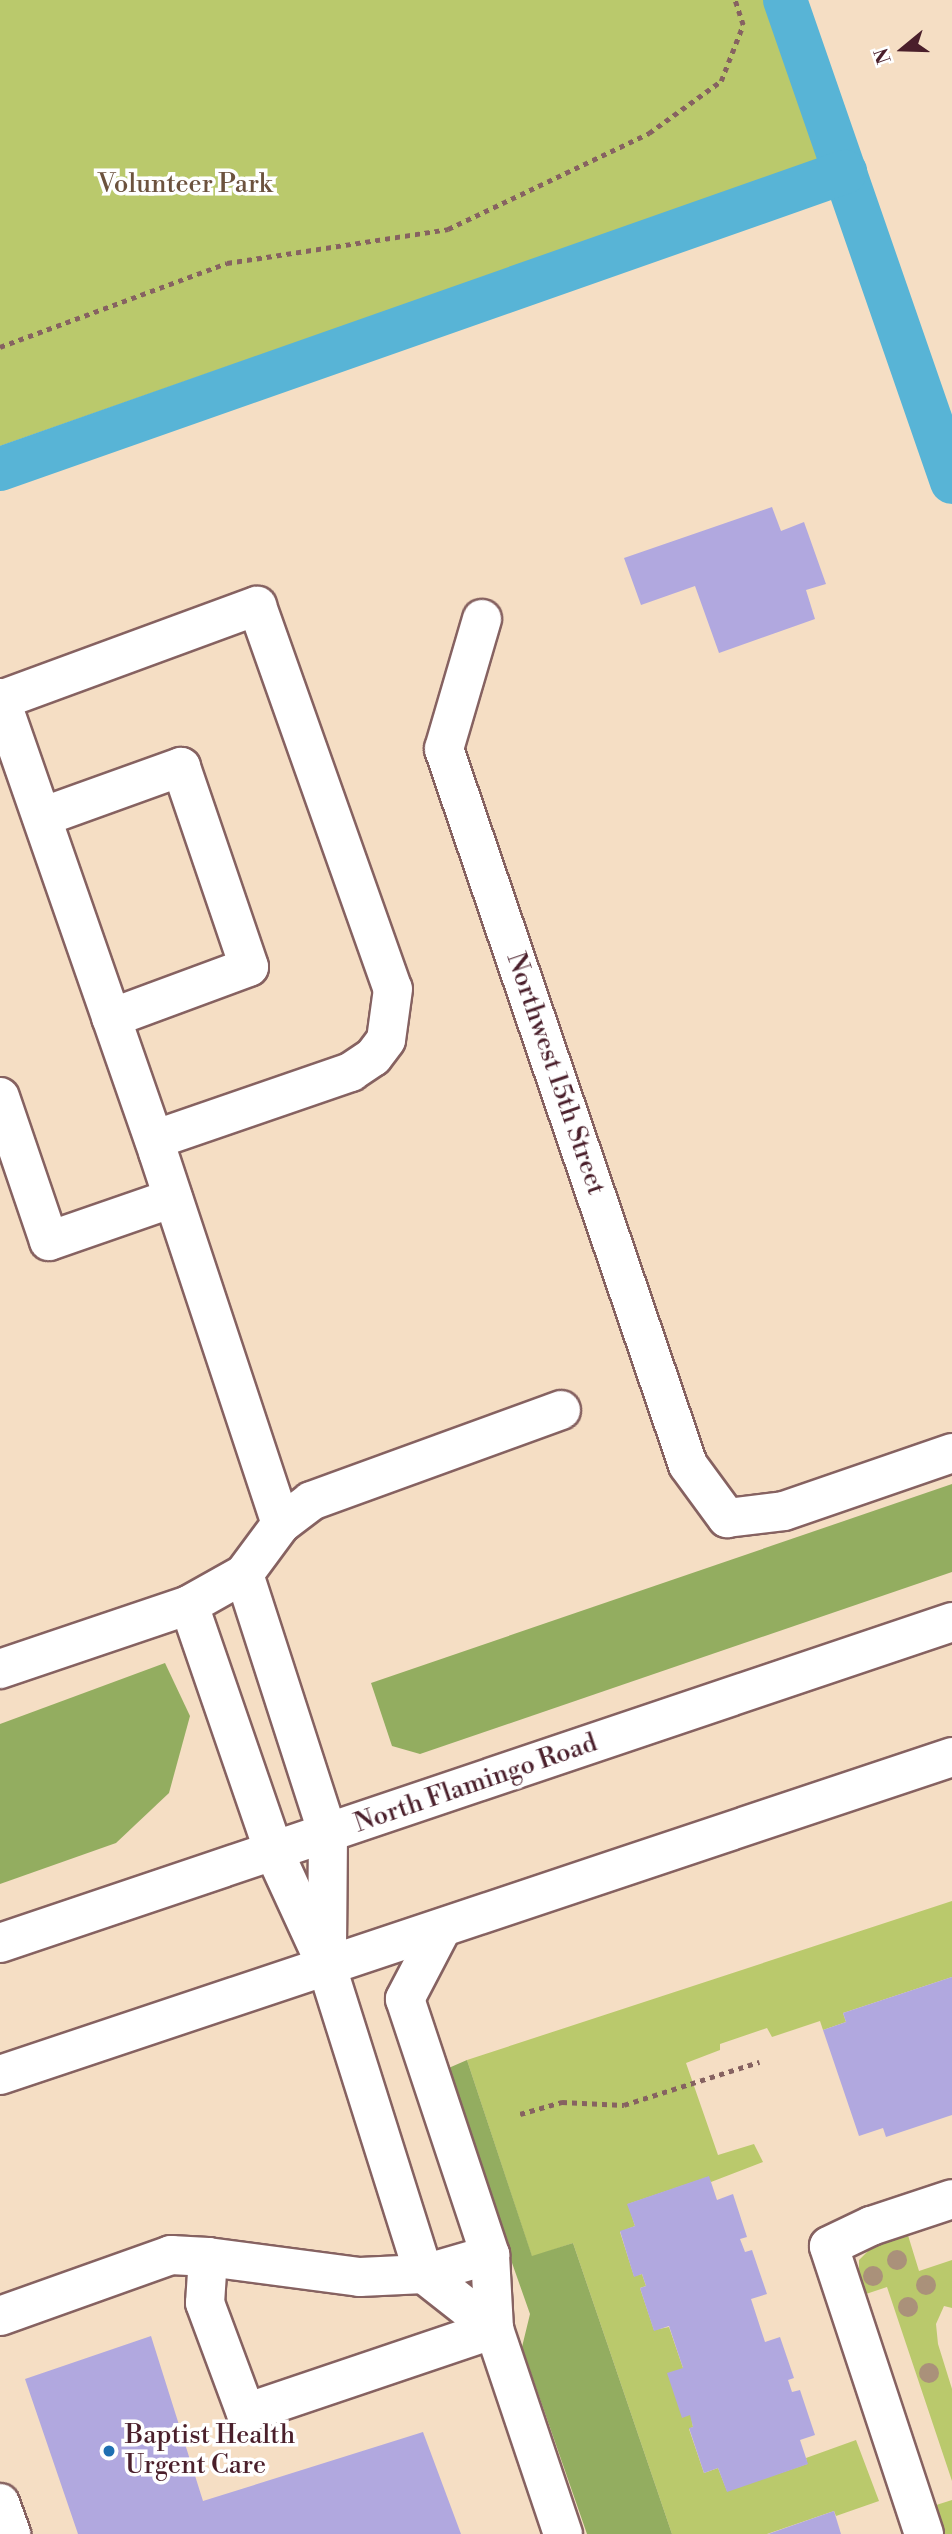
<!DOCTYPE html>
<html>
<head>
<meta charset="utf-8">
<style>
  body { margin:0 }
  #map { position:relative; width:952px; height:2534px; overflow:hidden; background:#f5dec4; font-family:"Libre Bodoni",serif }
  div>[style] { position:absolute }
  .green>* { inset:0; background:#bac96c }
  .forest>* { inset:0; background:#93ad60 }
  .canal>* { height:44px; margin:-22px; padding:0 22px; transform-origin:22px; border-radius:22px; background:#58b4d6 }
  .building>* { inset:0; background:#b1a8df }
  .path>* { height:4.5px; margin-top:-2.25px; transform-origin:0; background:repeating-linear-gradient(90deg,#866261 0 5px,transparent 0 10px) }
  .roads { filter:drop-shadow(2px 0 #866261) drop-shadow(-2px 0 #866261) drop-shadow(0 2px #866261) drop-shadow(0 -2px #866261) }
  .minor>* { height:38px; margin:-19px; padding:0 19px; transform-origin:19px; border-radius:19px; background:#fff }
  .highway>* { height:38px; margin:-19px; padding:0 19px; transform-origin:19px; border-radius:19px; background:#fff }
  .trees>* { width:20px; height:20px; margin:-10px; border-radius:50%; background:#aa917a }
  .dots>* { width:19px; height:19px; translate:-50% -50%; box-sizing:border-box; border:4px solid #fff; border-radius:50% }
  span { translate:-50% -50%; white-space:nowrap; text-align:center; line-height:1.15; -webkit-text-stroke:7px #fff; paint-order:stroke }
  .park-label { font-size:26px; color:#6c523e }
  .street-label { font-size:26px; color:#4a1f2b }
  .poi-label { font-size:26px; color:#4a1f2b }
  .left { translate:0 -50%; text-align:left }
  .north { position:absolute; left:868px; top:14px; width:70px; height:70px; -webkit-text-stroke:5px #fff; paint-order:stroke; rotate:251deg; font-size:19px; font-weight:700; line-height:28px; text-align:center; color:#4a1f2b }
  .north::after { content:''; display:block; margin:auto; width:24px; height:32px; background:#4a1f2b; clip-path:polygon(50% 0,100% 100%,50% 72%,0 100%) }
</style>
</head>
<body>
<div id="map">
  <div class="green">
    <div style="clip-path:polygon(0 0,781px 0,836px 154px,0 446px)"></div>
    <div style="clip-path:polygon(952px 1901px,952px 1977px,843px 2013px,846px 2022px,823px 2030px,820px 2021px,772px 2037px,767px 2028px,720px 2044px,720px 2050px,686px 2063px,718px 2155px,754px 2144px,763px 2162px,711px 2182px,708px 2177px,628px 2204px,635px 2226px,620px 2232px,634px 2276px,642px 2274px,646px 2286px,640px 2288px,654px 2330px,669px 2327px,683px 2368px,693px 2427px,689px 2429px,704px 2473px,718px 2468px,727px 2491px,807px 2464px,806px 2458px,856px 2440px,879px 2501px,836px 2516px,834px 2511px,767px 2534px,672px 2534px,573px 2243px,532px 2257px,467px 2060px)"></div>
    <div style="clip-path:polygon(907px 2232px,919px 2271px,952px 2260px,952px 2308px,944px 2306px,936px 2324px,938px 2344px,952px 2389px,952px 2481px,887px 2287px,863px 2295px,859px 2287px,859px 2260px,872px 2247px)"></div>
    <div style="clip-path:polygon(952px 2500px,952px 2534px,939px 2534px,930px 2507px)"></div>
  </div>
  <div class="forest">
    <div style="clip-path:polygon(952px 1484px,952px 1572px,420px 1754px,392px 1746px,371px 1683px)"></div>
    <div style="clip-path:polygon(165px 1663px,190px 1716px,169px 1793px,116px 1843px,0 1884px,0 1724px)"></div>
    <div style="clip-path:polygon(467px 2060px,532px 2256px,573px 2243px,672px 2534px,587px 2534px,522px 2347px,530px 2314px,444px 2070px)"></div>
  </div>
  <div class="canal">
    <div style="left:785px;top:0;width:510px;rotate:70.89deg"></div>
    <div style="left:0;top:469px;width:896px;rotate:-19.37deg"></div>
  </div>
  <div class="building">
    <div style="clip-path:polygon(772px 507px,781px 531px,804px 522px,826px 584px,806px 590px,815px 619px,719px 653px,695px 586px,641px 605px,624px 558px)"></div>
    <div style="clip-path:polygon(952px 1977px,952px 2115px,886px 2137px,883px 2128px,859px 2136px,823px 2030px,846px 2022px,843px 2013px)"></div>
    <div style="clip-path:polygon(709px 2176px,717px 2200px,733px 2194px,747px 2237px,740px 2239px,745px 2252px,752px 2250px,767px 2294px,751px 2299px,765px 2342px,780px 2337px,794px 2378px,788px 2380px,792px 2392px,800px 2390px,815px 2435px,800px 2440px,808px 2464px,727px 2492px,718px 2468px,704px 2473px,689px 2428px,693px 2427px,690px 2415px,682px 2418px,667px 2373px,683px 2368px,669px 2326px,654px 2331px,640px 2288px,646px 2286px,642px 2274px,634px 2277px,620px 2231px,635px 2226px,627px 2204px)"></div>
    <div style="clip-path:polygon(151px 2336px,203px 2501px,423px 2432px,461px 2534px,78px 2534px,25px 2379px)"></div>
    <div style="clip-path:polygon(834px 2511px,841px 2534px,768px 2534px)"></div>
  </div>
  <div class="path">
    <div style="left:0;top:347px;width:242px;rotate:-20.3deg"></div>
    <div style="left:227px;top:263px;width:224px;rotate:-8.7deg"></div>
    <div style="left:448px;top:229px;width:223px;rotate:-25.5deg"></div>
    <div style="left:649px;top:133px;width:89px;rotate:-35.8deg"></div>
    <div style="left:721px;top:81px;width:60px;rotate:-68.6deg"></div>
    <div style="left:743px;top:25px;width:26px;rotate:-108deg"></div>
    <div style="left:520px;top:2114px;width:44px;rotate:-15.9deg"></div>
    <div style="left:562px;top:2102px;width:62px;rotate:2.8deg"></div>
    <div style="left:624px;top:2105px;width:142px;rotate:-17.7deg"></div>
  </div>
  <div class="roads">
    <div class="minor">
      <div style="left:482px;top:619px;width:135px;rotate:106.3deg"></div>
      <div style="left:444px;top:749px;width:756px;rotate:71.18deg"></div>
      <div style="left:688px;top:1465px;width:66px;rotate:53.7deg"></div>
      <div style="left:727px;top:1518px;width:57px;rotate:-7deg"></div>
      <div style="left:784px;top:1511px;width:178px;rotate:-19deg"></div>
      <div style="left:0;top:698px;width:481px;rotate:70.8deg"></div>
      <div style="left:158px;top:1152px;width:392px;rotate:71.7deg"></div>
      <div style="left:281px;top:1524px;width:62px;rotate:126.5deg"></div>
      <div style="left:244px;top:1574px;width:63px;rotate:150.6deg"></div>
      <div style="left:189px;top:1605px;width:200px;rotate:161.3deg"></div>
      <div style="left:1px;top:700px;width:273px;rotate:-20.2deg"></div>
      <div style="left:257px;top:606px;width:406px;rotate:70.5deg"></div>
      <div style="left:393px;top:989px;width:51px;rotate:97.8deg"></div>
      <div style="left:386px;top:1040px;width:21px;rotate:127deg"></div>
      <div style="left:373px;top:1057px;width:27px;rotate:146deg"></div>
      <div style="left:351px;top:1072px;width:208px;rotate:161deg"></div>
      <div style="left:42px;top:817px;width:148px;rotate:-19.8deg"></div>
      <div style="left:181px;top:767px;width:211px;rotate:71.2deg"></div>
      <div style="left:249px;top:967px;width:147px;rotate:159.7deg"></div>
      <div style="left:0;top:1097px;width:152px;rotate:71.2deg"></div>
      <div style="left:49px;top:1241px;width:131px;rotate:-19.1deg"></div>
      <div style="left:281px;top:1524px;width:38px;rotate:-37deg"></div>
      <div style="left:311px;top:1501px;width:266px;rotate:-20deg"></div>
      <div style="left:244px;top:1574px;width:273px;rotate:72.1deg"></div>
      <div style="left:328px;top:1834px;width:124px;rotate:90.5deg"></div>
      <div style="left:189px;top:1605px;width:261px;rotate:71deg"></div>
      <div style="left:274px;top:1852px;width:127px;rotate:65.3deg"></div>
      <div style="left:327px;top:1967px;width:322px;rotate:72.5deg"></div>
      <div style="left:424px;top:2274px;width:89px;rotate:38.2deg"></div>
      <div style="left:441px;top:1930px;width:78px;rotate:117.6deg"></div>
      <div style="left:405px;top:1999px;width:270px;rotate:71.6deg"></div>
      <div style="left:490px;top:2255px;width:74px;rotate:86.9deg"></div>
      <div style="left:494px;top:2329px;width:216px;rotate:71.4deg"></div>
      <div style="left:208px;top:2257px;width:46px;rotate:93.7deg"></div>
      <div style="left:205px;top:2303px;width:117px;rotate:69.6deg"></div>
      <div style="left:246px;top:2413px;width:262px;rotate:-18.7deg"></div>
      <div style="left:0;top:2316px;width:182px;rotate:-19.6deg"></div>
      <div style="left:171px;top:2255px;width:37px;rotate:3deg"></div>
      <div style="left:208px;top:2257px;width:153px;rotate:7.5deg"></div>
      <div style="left:360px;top:2277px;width:64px;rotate:-2.7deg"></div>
      <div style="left:424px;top:2274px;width:69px;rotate:-16.1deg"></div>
      <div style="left:0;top:2503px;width:33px;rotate:70deg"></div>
      <div style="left:924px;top:2534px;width:303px;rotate:-108.3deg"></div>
      <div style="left:829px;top:2246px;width:47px;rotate:-25.5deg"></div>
      <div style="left:871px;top:2226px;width:85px;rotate:-18.4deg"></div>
    </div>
    <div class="highway">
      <div style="left:0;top:1943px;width:1005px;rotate:-18.63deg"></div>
      <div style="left:0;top:2075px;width:1004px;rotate:-18.47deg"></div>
    </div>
  </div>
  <div class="trees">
    <div style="left:897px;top:2260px"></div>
    <div style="left:873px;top:2276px"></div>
    <div style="left:926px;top:2285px"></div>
    <div style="left:908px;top:2307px"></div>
    <div style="left:929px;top:2373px"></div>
  </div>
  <div class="dots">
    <div style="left:109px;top:2451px;background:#1f6fb2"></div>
  </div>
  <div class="park-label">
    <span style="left:185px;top:185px">Volunteer Park</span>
  </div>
  <div class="street-label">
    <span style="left:555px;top:1074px;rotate:71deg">Northwest 15th Street</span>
    <span style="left:476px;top:1784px;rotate:-19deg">North Flamingo Road</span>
  </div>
  <div class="poi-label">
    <span class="left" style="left:125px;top:2451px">Baptist Health<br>Urgent Care</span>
  </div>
  <div class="north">N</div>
</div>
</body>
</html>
